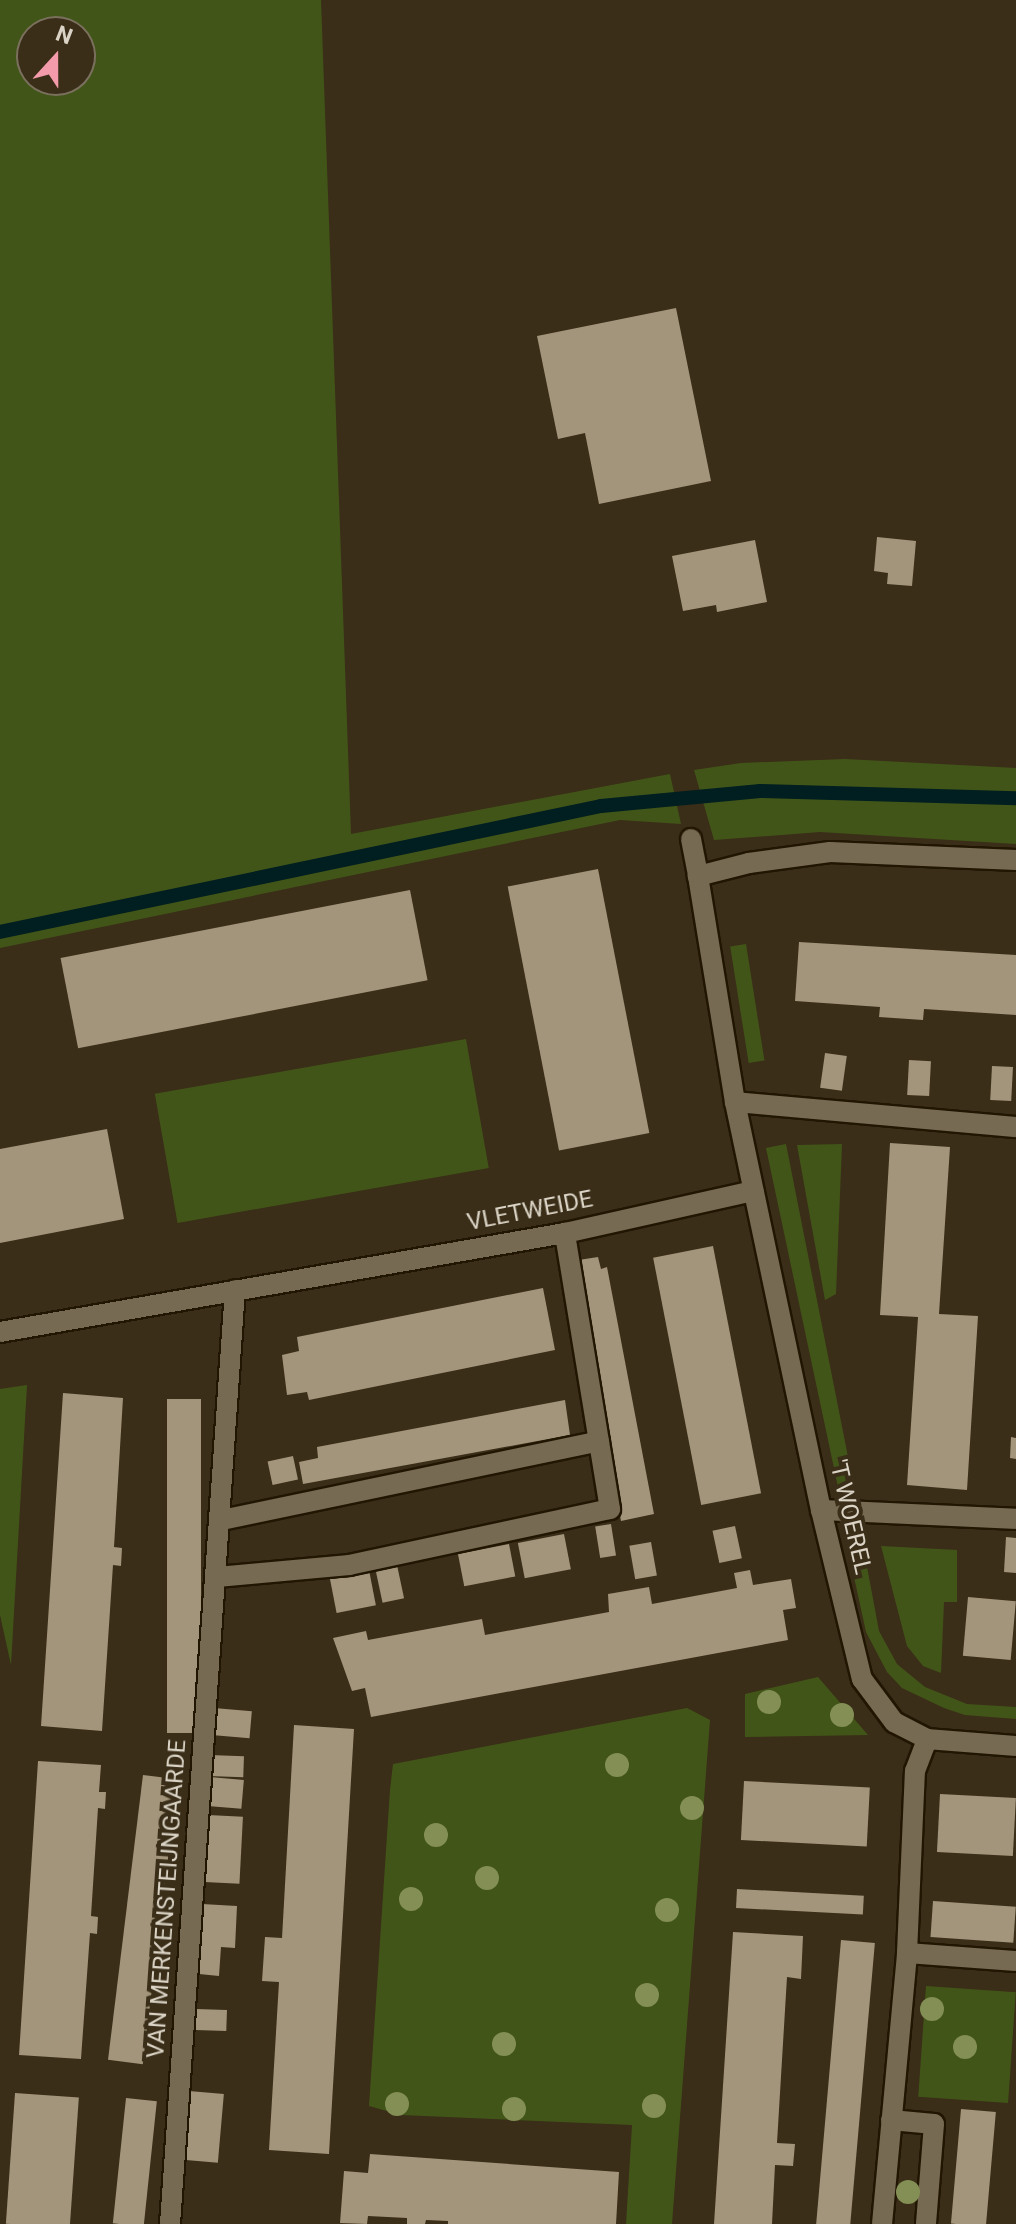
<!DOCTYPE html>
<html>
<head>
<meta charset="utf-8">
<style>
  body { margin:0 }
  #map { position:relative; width:1016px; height:2224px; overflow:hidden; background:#3a2e18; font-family:Roboto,sans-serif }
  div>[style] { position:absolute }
  .green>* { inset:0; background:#425518; transform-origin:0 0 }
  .stream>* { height:14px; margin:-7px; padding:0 7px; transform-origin:7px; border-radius:7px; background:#011f20 }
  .building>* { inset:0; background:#a3957c; transform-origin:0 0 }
  .roads { filter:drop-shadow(2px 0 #211602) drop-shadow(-2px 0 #211602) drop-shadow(0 2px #211602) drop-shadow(0 -2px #211602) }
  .lane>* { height:20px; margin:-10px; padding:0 10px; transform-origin:10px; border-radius:10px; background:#776a52 }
  .street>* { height:20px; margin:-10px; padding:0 10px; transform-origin:10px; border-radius:10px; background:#776a52 }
  .trees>* { width:24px; height:24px; margin:-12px; border-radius:50%; background:#838f54 }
  span { translate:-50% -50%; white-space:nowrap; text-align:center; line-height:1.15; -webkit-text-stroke:8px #3a2e18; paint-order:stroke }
  .street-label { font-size:24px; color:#dbd4c6 }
  .north { position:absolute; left:16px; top:16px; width:80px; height:80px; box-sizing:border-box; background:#3a2e18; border:2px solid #7a705e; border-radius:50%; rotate:21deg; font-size:22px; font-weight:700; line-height:32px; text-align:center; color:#dbd4c6 }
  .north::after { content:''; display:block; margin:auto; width:28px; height:36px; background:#f39aab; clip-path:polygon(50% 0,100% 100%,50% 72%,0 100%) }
</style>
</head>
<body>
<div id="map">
  <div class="green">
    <div style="clip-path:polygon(evenodd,0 0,321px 0,351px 834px,670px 774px,681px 824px,620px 820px,0 948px,0 0,32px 32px,80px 32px,80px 80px,32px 80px,32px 32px)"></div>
    <div style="clip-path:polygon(845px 759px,1016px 768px,1016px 844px,820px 832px,714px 840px,694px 770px,741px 763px)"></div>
    <div style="left:746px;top:944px;width:118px;height:16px;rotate:81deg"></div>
    <div style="left:466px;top:1039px;width:131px;height:316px;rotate:80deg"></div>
    <div style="clip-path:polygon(786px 1144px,854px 1487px,838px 1487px,766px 1148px)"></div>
    <div style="clip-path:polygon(842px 1144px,836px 1294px,825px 1300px,797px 1145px)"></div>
    <div style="clip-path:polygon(27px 1385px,11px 1665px,0 1615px,0 1389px)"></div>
    <div style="clip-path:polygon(860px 1529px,879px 1631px,897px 1664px,925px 1687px,967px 1704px,1016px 1707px,1016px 1719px,965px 1715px,944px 1708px,902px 1688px,887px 1672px,866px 1632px,844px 1531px)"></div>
    <div style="clip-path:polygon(881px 1546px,957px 1550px,957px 1602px,944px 1602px,941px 1673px,923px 1666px,907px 1646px)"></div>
    <div style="clip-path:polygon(818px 1677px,868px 1735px,745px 1737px,745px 1694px)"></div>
    <div style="clip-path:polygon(687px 1708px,710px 1720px,672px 2224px,626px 2224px,632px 2125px,401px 2115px,369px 2106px,390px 1790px,393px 1764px)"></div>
    <div style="left:926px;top:1986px;width:90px;height:111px;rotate:4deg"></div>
  </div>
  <div class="stream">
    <div style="left:0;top:932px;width:614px;rotate:-11.84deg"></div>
    <div style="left:601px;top:806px;width:160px;rotate:-5.4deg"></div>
    <div style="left:760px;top:791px;width:256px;rotate:1.6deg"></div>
  </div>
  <div class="building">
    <div style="clip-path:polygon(676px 308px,711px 481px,599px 504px,585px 433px,558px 439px,537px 336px)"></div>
    <div style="clip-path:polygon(877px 537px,916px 541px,912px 586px,887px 584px,888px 573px,874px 571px)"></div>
    <div style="clip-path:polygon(755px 540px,767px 602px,717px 612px,716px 605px,683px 611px,672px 556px)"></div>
    <div style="left:598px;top:869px;width:269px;height:92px;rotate:79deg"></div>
    <div style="left:410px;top:890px;width:92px;height:356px;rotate:79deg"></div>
    <div style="clip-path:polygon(799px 942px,1016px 955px,1016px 1015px,924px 1009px,923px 1020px,879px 1017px,880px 1007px,795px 1001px)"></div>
    <div style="left:825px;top:1053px;width:22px;height:35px;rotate:8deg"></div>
    <div style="left:909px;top:1060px;width:22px;height:35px;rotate:3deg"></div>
    <div style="left:992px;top:1066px;width:21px;height:34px;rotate:3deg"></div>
    <div style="clip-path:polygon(107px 1129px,124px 1219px,0 1243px,0 1149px)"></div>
    <div style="clip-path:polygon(890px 1143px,950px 1147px,939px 1314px,978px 1316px,967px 1490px,907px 1485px,918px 1317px,880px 1315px)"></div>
    <div style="left:713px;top:1246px;width:252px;height:61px;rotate:79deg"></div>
    <div style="clip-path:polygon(598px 1257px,601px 1269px,607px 1267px,654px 1514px,621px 1521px,572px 1275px,572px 1261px)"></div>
    <div style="clip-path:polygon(543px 1288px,555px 1350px,309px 1400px,307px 1392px,287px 1395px,282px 1355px,299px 1351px,297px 1337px)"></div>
    <div style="clip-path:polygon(63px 1393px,123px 1398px,114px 1547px,122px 1548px,121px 1566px,113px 1565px,102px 1731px,41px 1726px)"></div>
    <div style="left:167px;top:1399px;width:34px;height:334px"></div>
    <div style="clip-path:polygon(565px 1400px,570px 1435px,303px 1484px,299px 1462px,318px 1458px,317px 1447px)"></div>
    <div style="clip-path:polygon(1011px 1437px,1016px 1438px,1016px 1459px,1010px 1458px)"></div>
    <div style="left:293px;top:1456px;width:24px;height:26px;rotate:78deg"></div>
    <div style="left:611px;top:1524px;width:32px;height:16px;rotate:81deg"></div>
    <div style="left:735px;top:1526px;width:33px;height:23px;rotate:78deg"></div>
    <div style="left:564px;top:1534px;width:36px;height:47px;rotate:79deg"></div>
    <div style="clip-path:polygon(1006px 1537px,1016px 1538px,1016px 1573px,1004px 1572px)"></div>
    <div style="left:651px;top:1542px;width:34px;height:22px;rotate:80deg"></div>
    <div style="left:509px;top:1544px;width:33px;height:52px;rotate:79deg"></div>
    <div style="left:397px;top:1565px;width:34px;height:22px;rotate:78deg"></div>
    <div style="left:369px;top:1570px;width:36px;height:40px;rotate:79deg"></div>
    <div style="clip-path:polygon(750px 1570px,753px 1585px,791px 1579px,796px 1608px,783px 1610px,788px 1640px,371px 1717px,365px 1688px,352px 1691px,333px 1638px,366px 1631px,368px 1640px,482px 1619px,485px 1635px,609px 1612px,608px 1594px,649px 1587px,652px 1604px,737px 1588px,734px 1573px)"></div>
    <div style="left:968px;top:1597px;width:48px;height:59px;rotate:5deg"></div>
    <div style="left:214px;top:1708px;width:38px;height:27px;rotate:5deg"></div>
    <div style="clip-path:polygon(294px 1725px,354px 1729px,329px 2154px,269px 2150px,279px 1982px,262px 1981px,265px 1937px,282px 1938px)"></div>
    <div style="left:209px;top:1755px;width:35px;height:21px;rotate:2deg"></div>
    <div style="clip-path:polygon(38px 1761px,101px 1765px,99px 1792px,106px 1792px,105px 1809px,98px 1808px,91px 1916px,98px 1917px,97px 1934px,90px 1933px,81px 2059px,19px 2055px)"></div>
    <div style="left:143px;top:1775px;width:35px;height:287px;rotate:7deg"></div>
    <div style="left:210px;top:1777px;width:34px;height:29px;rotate:5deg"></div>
    <div style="left:744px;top:1781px;width:126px;height:59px;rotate:3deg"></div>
    <div style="left:940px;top:1794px;width:76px;height:58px;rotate:3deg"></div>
    <div style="left:208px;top:1815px;width:35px;height:67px;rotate:3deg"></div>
    <div style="left:737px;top:1889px;width:127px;height:19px;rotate:3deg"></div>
    <div style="left:933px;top:1901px;width:83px;height:36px;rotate:4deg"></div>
    <div style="clip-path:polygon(202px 1904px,237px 1906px,235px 1948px,221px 1947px,219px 1976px,199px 1974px)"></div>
    <div style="clip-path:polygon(733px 1932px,803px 1936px,801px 1979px,787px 1977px,777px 2143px,795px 2144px,793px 2166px,775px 2165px,772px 2224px,714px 2224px)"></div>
    <div style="left:841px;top:1940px;width:34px;height:285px;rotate:5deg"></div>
    <div style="left:196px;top:2009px;width:31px;height:21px;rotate:2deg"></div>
    <div style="left:189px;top:2091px;width:35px;height:69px;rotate:5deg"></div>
    <div style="left:15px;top:2093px;width:64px;height:131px;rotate:4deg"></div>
    <div style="left:126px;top:2098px;width:31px;height:126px;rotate:6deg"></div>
    <div style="left:961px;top:2109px;width:35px;height:115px;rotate:5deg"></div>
    <div style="clip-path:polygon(370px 2154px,619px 2172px,616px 2224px,448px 2224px,448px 2221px,426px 2220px,425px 2224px,407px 2224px,407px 2218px,368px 2216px,367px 2224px,340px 2223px,344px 2171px,368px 2173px)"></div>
  </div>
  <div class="roads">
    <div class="lane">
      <div style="left:691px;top:839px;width:38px;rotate:79deg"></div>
      <div style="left:735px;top:1102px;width:282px;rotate:5.1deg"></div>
      <div style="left:821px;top:1510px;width:195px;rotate:2.6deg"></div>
      <div style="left:222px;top:1520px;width:385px;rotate:-11.8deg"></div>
      <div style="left:217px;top:1577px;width:133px;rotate:-5.2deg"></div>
      <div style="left:349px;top:1565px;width:267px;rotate:-12.1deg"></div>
      <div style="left:610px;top:1509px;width:280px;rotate:-99.3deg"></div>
      <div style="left:907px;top:1953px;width:109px;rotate:4.2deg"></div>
      <div style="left:891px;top:2120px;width:43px;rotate:5.3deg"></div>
      <div style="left:934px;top:2124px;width:100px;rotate:94.6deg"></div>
      <div style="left:170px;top:2224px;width:936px;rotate:-86.02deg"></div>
      <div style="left:882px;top:2224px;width:272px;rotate:-84.7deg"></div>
      <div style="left:907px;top:1953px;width:182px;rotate:-87.5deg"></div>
      <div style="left:915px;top:1771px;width:34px;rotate:-69deg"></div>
    </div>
    <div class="street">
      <div style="left:1016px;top:860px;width:186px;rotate:-177.5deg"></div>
      <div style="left:830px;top:852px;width:82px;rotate:172.3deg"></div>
      <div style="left:749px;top:863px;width:53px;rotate:165.7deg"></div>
      <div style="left:698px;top:876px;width:229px;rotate:80.7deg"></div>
      <div style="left:735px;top:1102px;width:417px;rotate:78.1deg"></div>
      <div style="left:821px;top:1510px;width:174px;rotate:76.4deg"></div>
      <div style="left:862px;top:1679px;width:54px;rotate:53.3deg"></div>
      <div style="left:894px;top:1722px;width:37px;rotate:27deg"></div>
      <div style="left:927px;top:1739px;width:89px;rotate:4.5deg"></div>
      <div style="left:0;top:1332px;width:574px;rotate:-9.94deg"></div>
      <div style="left:565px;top:1233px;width:193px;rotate:-12.6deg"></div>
    </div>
  </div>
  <div class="trees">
    <div style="left:769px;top:1702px"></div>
    <div style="left:842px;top:1715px"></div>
    <div style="left:617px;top:1765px"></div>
    <div style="left:692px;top:1808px"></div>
    <div style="left:436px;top:1835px"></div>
    <div style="left:487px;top:1878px"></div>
    <div style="left:411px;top:1899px"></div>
    <div style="left:667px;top:1910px"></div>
    <div style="left:647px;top:1995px"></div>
    <div style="left:932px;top:2009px"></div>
    <div style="left:504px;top:2044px"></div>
    <div style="left:965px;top:2047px"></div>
    <div style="left:397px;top:2104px"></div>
    <div style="left:654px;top:2106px"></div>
    <div style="left:514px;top:2109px"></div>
    <div style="left:908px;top:2192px"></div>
  </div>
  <div class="street-label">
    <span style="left:530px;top:1211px;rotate:-11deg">VLETWEIDE</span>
    <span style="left:850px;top:1517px;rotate:77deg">'T WOEREL</span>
    <span style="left:167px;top:1899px;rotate:-86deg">VAN MERKENSTEIJNGAARDE</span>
  </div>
  <div class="north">N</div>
</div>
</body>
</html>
